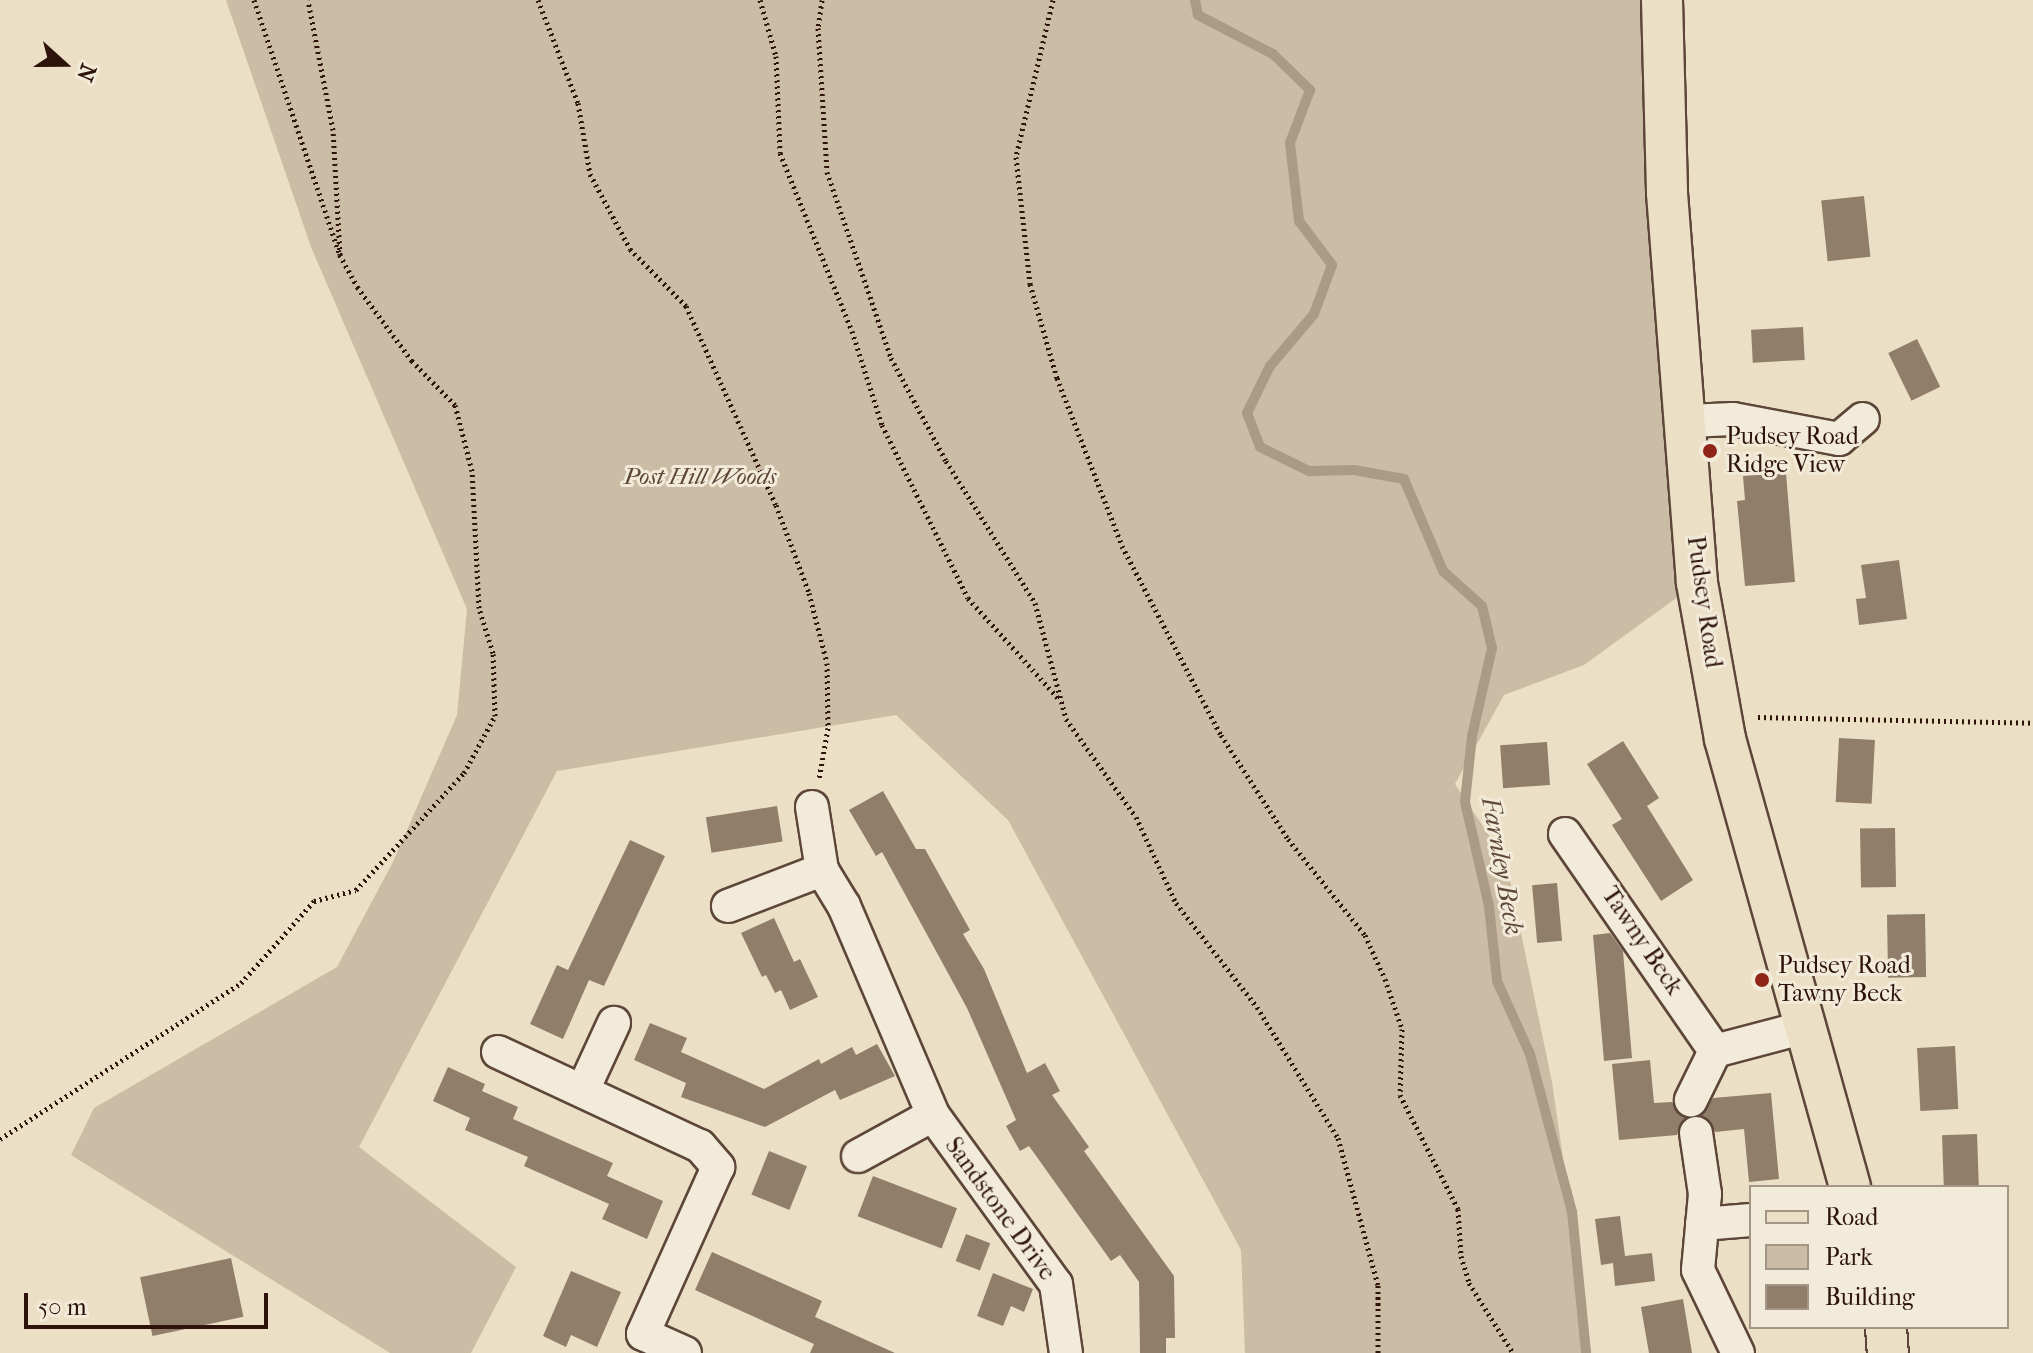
<!DOCTYPE html>
<html>
<head>
<meta charset="utf-8">
<style>
  body { margin:0 }
  #map { position:relative; width:2033px; height:1353px; overflow:hidden; background:#ebe0c5; font-family:"IM FELL French Canon",serif }
  div>[style] { position:absolute }
  .green>* { inset:0; background:#cbbda5 }
  .stream>* { height:10px; margin:-5px; padding:0 5px; transform-origin:5px; border-radius:5px; background:#ab9a85 }
  .building>* { inset:0; background:#907e6b; transform-origin:0 0 }
  .path>* { height:5px; margin-top:-2.5px; transform-origin:0; background:repeating-linear-gradient(90deg,#2e130a 0 2px,transparent 0 6px) }
  .roads { filter:drop-shadow(2px 0 #5d4639) drop-shadow(-2px 0 #5d4639) drop-shadow(0 2px #5d4639) drop-shadow(0 -2px #5d4639) }
  .minor>* { height:32px; margin:-16px; padding:0 16px; transform-origin:16px; border-radius:16px; background:#f2ebd9 }
  .major>* { height:40px; margin:-20px; padding:0 20px; transform-origin:20px; border-radius:20px; background:#ebe0c5 }
  .dots>* { width:22px; height:22px; translate:-50% -50%; box-sizing:border-box; border:4px solid #f2ebd9; border-radius:50% }
  span { translate:-50% -50%; white-space:nowrap; text-align:center; line-height:1.15; -webkit-text-stroke:6px #f2ebd9; paint-order:stroke }
  .poi-label { font-size:24px; color:#2e130a }
  .left { translate:0 -50%; text-align:left }
  .park-label { font-size:24px; color:#5d4638; font-style:italic }
  .street-label { font-size:24px; color:#2e130a }
  .water-label { font-size:26px; color:#60493b; font-style:italic }
  .legend { position:absolute; left:1749px; top:1185px; width:260px; height:144px; box-sizing:border-box; background:#f2ebd9; border:2px solid #a49586; margin:0; padding:10px 14px; list-style:none; font-size:24px; color:#2e130a }
  .legend li { display:flex; align-items:center; gap:16px; height:40px }
  .legend b { width:40px; border:2px solid #a49586 }
  .north { position:absolute; left:24px; top:24px; width:80px; height:80px; -webkit-text-stroke:6px #f2ebd9; paint-order:stroke; rotate:111deg; font-size:22px; font-weight:700; line-height:32px; text-align:center; color:#2e130a }
  .north::after { content:''; display:block; margin:auto; width:28px; height:36px; background:#2e130a; clip-path:polygon(50% 0,100% 100%,50% 72%,0 100%) }
  .scale { position:absolute; left:24px; top:1293px; width:244px; height:36px; box-sizing:border-box; border:4px solid #2e130a; border-top:0; padding-left:10px; font-size:24px; line-height:28px; white-space:nowrap; color:#2e130a; -webkit-text-stroke:6px #f2ebd9; paint-order:stroke }
</style>
</head>
<body>
<div id="map">
  <div class="green">
    <div style="clip-path:polygon(226px 0,1662px 0,1697px 583px,1584px 665px,1504px 695px,1455px 784px,1506px 861px,1552px 1082px,1591px 1353px,1245px 1353px,1241px 1250px,1008px 820px,896px 715px,557px 771px,359px 1147px,516px 1267px,471px 1353px,390px 1353px,71px 1155px,94px 1108px,337px 967px,393px 862px,457px 715px,467px 609px,311px 247px)"></div>
  </div>
  <div class="stream">
    <div style="left:1195px;top:0;width:15px;rotate:79deg"></div>
    <div style="left:1198px;top:15px;width:85px;rotate:27.5deg"></div>
    <div style="left:1273px;top:54px;width:52px;rotate:44.2deg"></div>
    <div style="left:1310px;top:90px;width:57px;rotate:110.7deg"></div>
    <div style="left:1290px;top:143px;width:79px;rotate:83.4deg"></div>
    <div style="left:1299px;top:221px;width:55px;rotate:53.1deg"></div>
    <div style="left:1332px;top:265px;width:52px;rotate:110.2deg"></div>
    <div style="left:1314px;top:314px;width:68px;rotate:130.2deg"></div>
    <div style="left:1270px;top:366px;width:52px;rotate:116.1deg"></div>
    <div style="left:1247px;top:413px;width:36px;rotate:69deg"></div>
    <div style="left:1260px;top:447px;width:55px;rotate:26.1deg"></div>
    <div style="left:1309px;top:471px;width:45px;rotate:-1.3deg"></div>
    <div style="left:1354px;top:470px;width:51px;rotate:10.2deg"></div>
    <div style="left:1404px;top:479px;width:100px;rotate:67deg"></div>
    <div style="left:1443px;top:571px;width:52px;rotate:41.9deg"></div>
    <div style="left:1482px;top:606px;width:43px;rotate:76.6deg"></div>
    <div style="left:1492px;top:648px;width:90px;rotate:102.8deg"></div>
    <div style="left:1472px;top:736px;width:66px;rotate:96.1deg"></div>
    <div style="left:1465px;top:802px;width:107px;rotate:77deg"></div>
    <div style="left:1489px;top:906px;width:75px;rotate:83.9deg"></div>
    <div style="left:1497px;top:981px;width:80px;rotate:65.7deg"></div>
    <div style="left:1530px;top:1054px;width:163px;rotate:75.1deg"></div>
    <div style="left:1572px;top:1212px;width:142px;rotate:84.3deg"></div>
  </div>
  <div class="building">
    <div style="left:1864px;top:196px;width:61px;height:43px;rotate:84deg"></div>
    <div style="left:1803px;top:327px;width:33px;height:52px;rotate:87deg"></div>
    <div style="left:1917px;top:339px;width:53px;height:32px;rotate:64deg"></div>
    <div style="clip-path:polygon(1786px 473px,1795px 582px,1745px 586px,1737px 501px,1745px 500px,1743px 476px)"></div>
    <div style="clip-path:polygon(1899px 560px,1907px 619px,1859px 625px,1856px 599px,1866px 598px,1861px 565px)"></div>
    <div style="left:1839px;top:738px;width:36px;height:64px;rotate:3deg"></div>
    <div style="clip-path:polygon(1623px 741px,1659px 798px,1647px 806px,1693px 880px,1661px 901px,1612px 825px,1622px 819px,1587px 764px)"></div>
    <div style="left:1547px;top:742px;width:43px;height:47px;rotate:86deg"></div>
    <div style="clip-path:polygon(883px 791px,916px 849px,925px 849px,970px 930px,963px 934px,984px 969px,1027px 1073px,1045px 1063px,1060px 1091px,1052px 1095px,1089px 1147px,1084px 1151px,1174px 1276px,1175px 1338px,1166px 1338px,1166px 1353px,1140px 1353px,1139px 1282px,1120px 1255px,1111px 1261px,1029px 1146px,1020px 1151px,1006px 1126px,1016px 1120px,967px 1008px,882px 852px,876px 856px,849px 810px)"></div>
    <div style="left:777px;top:806px;width:36px;height:72px;rotate:81deg"></div>
    <div style="left:1895px;top:828px;width:59px;height:35px;rotate:89deg"></div>
    <div style="clip-path:polygon(630px 840px,665px 856px,604px 986px,589px 980px,563px 1039px,530px 1024px,557px 965px,568px 970px)"></div>
    <div style="left:1557px;top:883px;width:58px;height:25px;rotate:85deg"></div>
    <div style="left:1925px;top:914px;width:63px;height:38px;rotate:89deg"></div>
    <div style="clip-path:polygon(774px 918px,794px 962px,800px 959px,818px 997px,790px 1010px,781px 990px,775px 993px,766px 975px,762px 977px,741px 933px)"></div>
    <div style="clip-path:polygon(1610px 933px,1623px 951px,1632px 1058px,1604px 1061px,1593px 935px)"></div>
    <div style="clip-path:polygon(650px 1023px,687px 1038px,681px 1052px,764px 1089px,819px 1059px,821px 1064px,852px 1047px,856px 1055px,877px 1044px,895px 1076px,840px 1100px,835px 1090px,765px 1127px,681px 1097px,686px 1083px,634px 1060px)"></div>
    <div style="left:1955px;top:1046px;width:63px;height:38px;rotate:87deg"></div>
    <div style="clip-path:polygon(1650px 1060px,1654px 1103px,1672px 1102px,1685px 1118px,1677px 1135px,1619px 1140px,1612px 1064px)"></div>
    <div style="clip-path:polygon(448px 1067px,485px 1084px,482px 1091px,518px 1107px,513px 1119px,613px 1163px,607px 1176px,663px 1201px,647px 1239px,602px 1219px,609px 1204px,524px 1166px,528px 1157px,465px 1130px,470px 1118px,433px 1101px)"></div>
    <div style="clip-path:polygon(1771px 1093px,1779px 1179px,1749px 1182px,1744px 1129px,1715px 1132px,1702px 1115px,1713px 1098px)"></div>
    <div style="left:1977px;top:1134px;width:53px;height:35px;rotate:88deg"></div>
    <div style="left:769px;top:1151px;width:41px;height:47px;rotate:22deg"></div>
    <div style="left:873px;top:1176px;width:90px;height:43px;rotate:21deg"></div>
    <div style="clip-path:polygon(1620px 1216px,1625px 1256px,1652px 1253px,1655px 1281px,1615px 1286px,1613px 1263px,1601px 1265px,1595px 1219px)"></div>
    <div style="left:966px;top:1234px;width:26px;height:29px;rotate:21deg"></div>
    <div style="clip-path:polygon(712px 1252px,822px 1301px,815px 1317px,895px 1353px,810px 1353px,814px 1344px,695px 1290px)"></div>
    <div style="left:231px;top:1258px;width:60px;height:93px;rotate:78deg"></div>
    <div style="clip-path:polygon(571px 1271px,621px 1292px,597px 1347px,571px 1335px,566px 1347px,543px 1336px)"></div>
    <div style="clip-path:polygon(993px 1273px,1033px 1289px,1024px 1312px,1011px 1306px,1003px 1326px,977px 1316px)"></div>
    <div style="clip-path:polygon(1683px 1299px,1692px 1353px,1649px 1353px,1641px 1307px)"></div>
  </div>
  <div class="path">
    <div style="left:254px;top:0;width:269px;rotate:71.4deg"></div>
    <div style="left:340px;top:255px;width:125px;rotate:-93.2deg"></div>
    <div style="left:333px;top:130px;width:132px;rotate:-100.9deg"></div>
    <div style="left:538px;top:0;width:110px;rotate:68.8deg"></div>
    <div style="left:578px;top:103px;width:72px;rotate:80.4deg"></div>
    <div style="left:590px;top:174px;width:85px;rotate:61.9deg"></div>
    <div style="left:630px;top:249px;width:80px;rotate:45.5deg"></div>
    <div style="left:686px;top:306px;width:218px;rotate:65.7deg"></div>
    <div style="left:776px;top:505px;width:94px;rotate:69.4deg"></div>
    <div style="left:809px;top:593px;width:72px;rotate:75.6deg"></div>
    <div style="left:827px;top:663px;width:65px;rotate:89.1deg"></div>
    <div style="left:828px;top:728px;width:52px;rotate:100deg"></div>
    <div style="left:760px;top:0;width:58px;rotate:74.1deg"></div>
    <div style="left:776px;top:56px;width:97px;rotate:87.6deg"></div>
    <div style="left:780px;top:153px;width:192px;rotate:68deg"></div>
    <div style="left:852px;top:331px;width:99px;rotate:72.3deg"></div>
    <div style="left:882px;top:425px;width:193px;rotate:63.6deg"></div>
    <div style="left:968px;top:598px;width:136px;rotate:48deg"></div>
    <div style="left:822px;top:0;width:28px;rotate:98deg"></div>
    <div style="left:818px;top:28px;width:144px;rotate:86.4deg"></div>
    <div style="left:827px;top:172px;width:197px;rotate:71deg"></div>
    <div style="left:891px;top:358px;width:117px;rotate:61.9deg"></div>
    <div style="left:946px;top:461px;width:168px;rotate:57.9deg"></div>
    <div style="left:1035px;top:603px;width:120px;rotate:75deg"></div>
    <div style="left:1066px;top:719px;width:120px;rotate:54.5deg"></div>
    <div style="left:1136px;top:817px;width:95px;rotate:65.1deg"></div>
    <div style="left:1176px;top:903px;width:132px;rotate:52.1deg"></div>
    <div style="left:1257px;top:1007px;width:154px;rotate:58.3deg"></div>
    <div style="left:1338px;top:1138px;width:152px;rotate:74.8deg"></div>
    <div style="left:1378px;top:1285px;width:68px;rotate:90deg"></div>
    <div style="left:1053px;top:0;width:161px;rotate:103.3deg"></div>
    <div style="left:1016px;top:157px;width:128px;rotate:83.7deg"></div>
    <div style="left:1030px;top:284px;width:98px;rotate:74deg"></div>
    <div style="left:1057px;top:378px;width:180px;rotate:68.8deg"></div>
    <div style="left:1122px;top:546px;width:213px;rotate:62.4deg"></div>
    <div style="left:1221px;top:735px;width:124px;rotate:57.2deg"></div>
    <div style="left:1288px;top:839px;width:123px;rotate:51.3deg"></div>
    <div style="left:1365px;top:935px;width:48px;rotate:65.6deg"></div>
    <div style="left:1385px;top:979px;width:53px;rotate:71.2deg"></div>
    <div style="left:1402px;top:1029px;width:66px;rotate:91.7deg"></div>
    <div style="left:1400px;top:1095px;width:128px;rotate:63deg"></div>
    <div style="left:1458px;top:1209px;width:47px;rotate:86.3deg"></div>
    <div style="left:1461px;top:1256px;width:28px;rotate:73deg"></div>
    <div style="left:1469px;top:1283px;width:83px;rotate:57.8deg"></div>
    <div style="left:1758px;top:717px;width:275px;rotate:1.2deg"></div>
    <div style="left:0;top:1139px;width:287px;rotate:-32.9deg"></div>
    <div style="left:241px;top:983px;width:110px;rotate:-48.3deg"></div>
    <div style="left:314px;top:901px;width:43px;rotate:-14.7deg"></div>
    <div style="left:356px;top:890px;width:159px;rotate:-47.3deg"></div>
    <div style="left:464px;top:773px;width:65px;rotate:-61.5deg"></div>
    <div style="left:495px;top:716px;width:63px;rotate:-91.8deg"></div>
    <div style="left:493px;top:653px;width:47px;rotate:-107.3deg"></div>
    <div style="left:479px;top:608px;width:137px;rotate:-92.9deg"></div>
    <div style="left:472px;top:471px;width:68px;rotate:-104.4deg"></div>
    <div style="left:455px;top:405px;width:62px;rotate:-134.3deg"></div>
    <div style="left:412px;top:361px;width:91px;rotate:-126.5deg"></div>
    <div style="left:358px;top:288px;width:38px;rotate:-119deg"></div>
  </div>
  <div class="roads">
    <div class="minor">
      <div style="left:1688px;top:421px;width:45px;rotate:-2.5deg"></div>
      <div style="left:1733px;top:419px;width:108px;rotate:10.7deg"></div>
      <div style="left:1839px;top:439px;width:31px;rotate:-40deg"></div>
      <div style="left:812px;top:807px;width:64px;rotate:81deg"></div>
      <div style="left:1565px;top:834px;width:264px;rotate:55.3deg"></div>
      <div style="left:1715px;top:1051px;width:55px;rotate:116.1deg"></div>
      <div style="left:728px;top:906px;width:101px;rotate:-21deg"></div>
      <div style="left:822px;top:870px;width:42px;rotate:58.6deg"></div>
      <div style="left:844px;top:906px;width:227px;rotate:66.9deg"></div>
      <div style="left:933px;top:1115px;width:209px;rotate:54deg"></div>
      <div style="left:1056px;top:1284px;width:70px;rotate:81.8deg"></div>
      <div style="left:1715px;top:1051px;width:94px;rotate:-14.8deg"></div>
      <div style="left:498px;top:1052px;width:223px;rotate:25deg"></div>
      <div style="left:700px;top:1146px;width:28px;rotate:49deg"></div>
      <div style="left:718px;top:1167px;width:183px;rotate:114.2deg"></div>
      <div style="left:643px;top:1334px;width:46px;rotate:24.3deg"></div>
      <div style="left:583px;top:1090px;width:74px;rotate:-65.2deg"></div>
      <div style="left:1696px;top:1133px;width:62px;rotate:81.6deg"></div>
      <div style="left:1705px;top:1194px;width:76px;rotate:95.3deg"></div>
      <div style="left:1698px;top:1270px;width:92px;rotate:64.3deg"></div>
      <div style="left:858px;top:1156px;width:85px;rotate:-28.7deg"></div>
      <div style="left:1702px;top:1224px;width:49px;rotate:-4.7deg"></div>
    </div>
    <div class="major">
      <div style="left:1662px;top:0;width:193px;rotate:88.5deg"></div>
      <div style="left:1667px;top:193px;width:391px;rotate:85.6deg"></div>
      <div style="left:1697px;top:583px;width:158px;rotate:79.8deg"></div>
      <div style="left:1725px;top:739px;width:465px;rotate:74.4deg"></div>
      <div style="left:1886px;top:1327px;width:26px;rotate:86deg"></div>
    </div>
  </div>
  <div class="dots">
    <div style="left:1710px;top:451px;background:#8f2418"></div>
    <div style="left:1762px;top:980px;background:#8f2418"></div>
  </div>
  <div class="poi-label">
    <span class="left" style="left:1726px;top:451px">Pudsey Road<br>Ridge View</span>
    <span class="left" style="left:1778px;top:980px">Pudsey Road<br>Tawny Beck</span>
  </div>
  <div class="park-label">
    <span style="left:700px;top:477px">Post Hill Woods</span>
  </div>
  <div class="street-label">
    <span style="left:1704px;top:602px;rotate:82deg">Pudsey Road</span>
    <span style="left:1642px;top:941px;rotate:56deg">Tawny Beck</span>
    <span style="left:1000px;top:1209px;rotate:54deg">Sandstone Drive</span>
  </div>
  <div class="water-label">
    <span style="left:1502px;top:866px;rotate:80deg">Farnley Beck</span>
  </div>
  <ul class="legend">
  <li><b style="height:10px;background:#ebe0c5"></b>Road</li>
  <li><b style="height:22px;background:#cbbda5"></b>Park</li>
  <li><b style="height:22px;background:#907e6b"></b>Building</li>
  </ul>
  <div class="north">N</div>
  <div class="scale">50 m</div>
</div>
</body>
</html>
